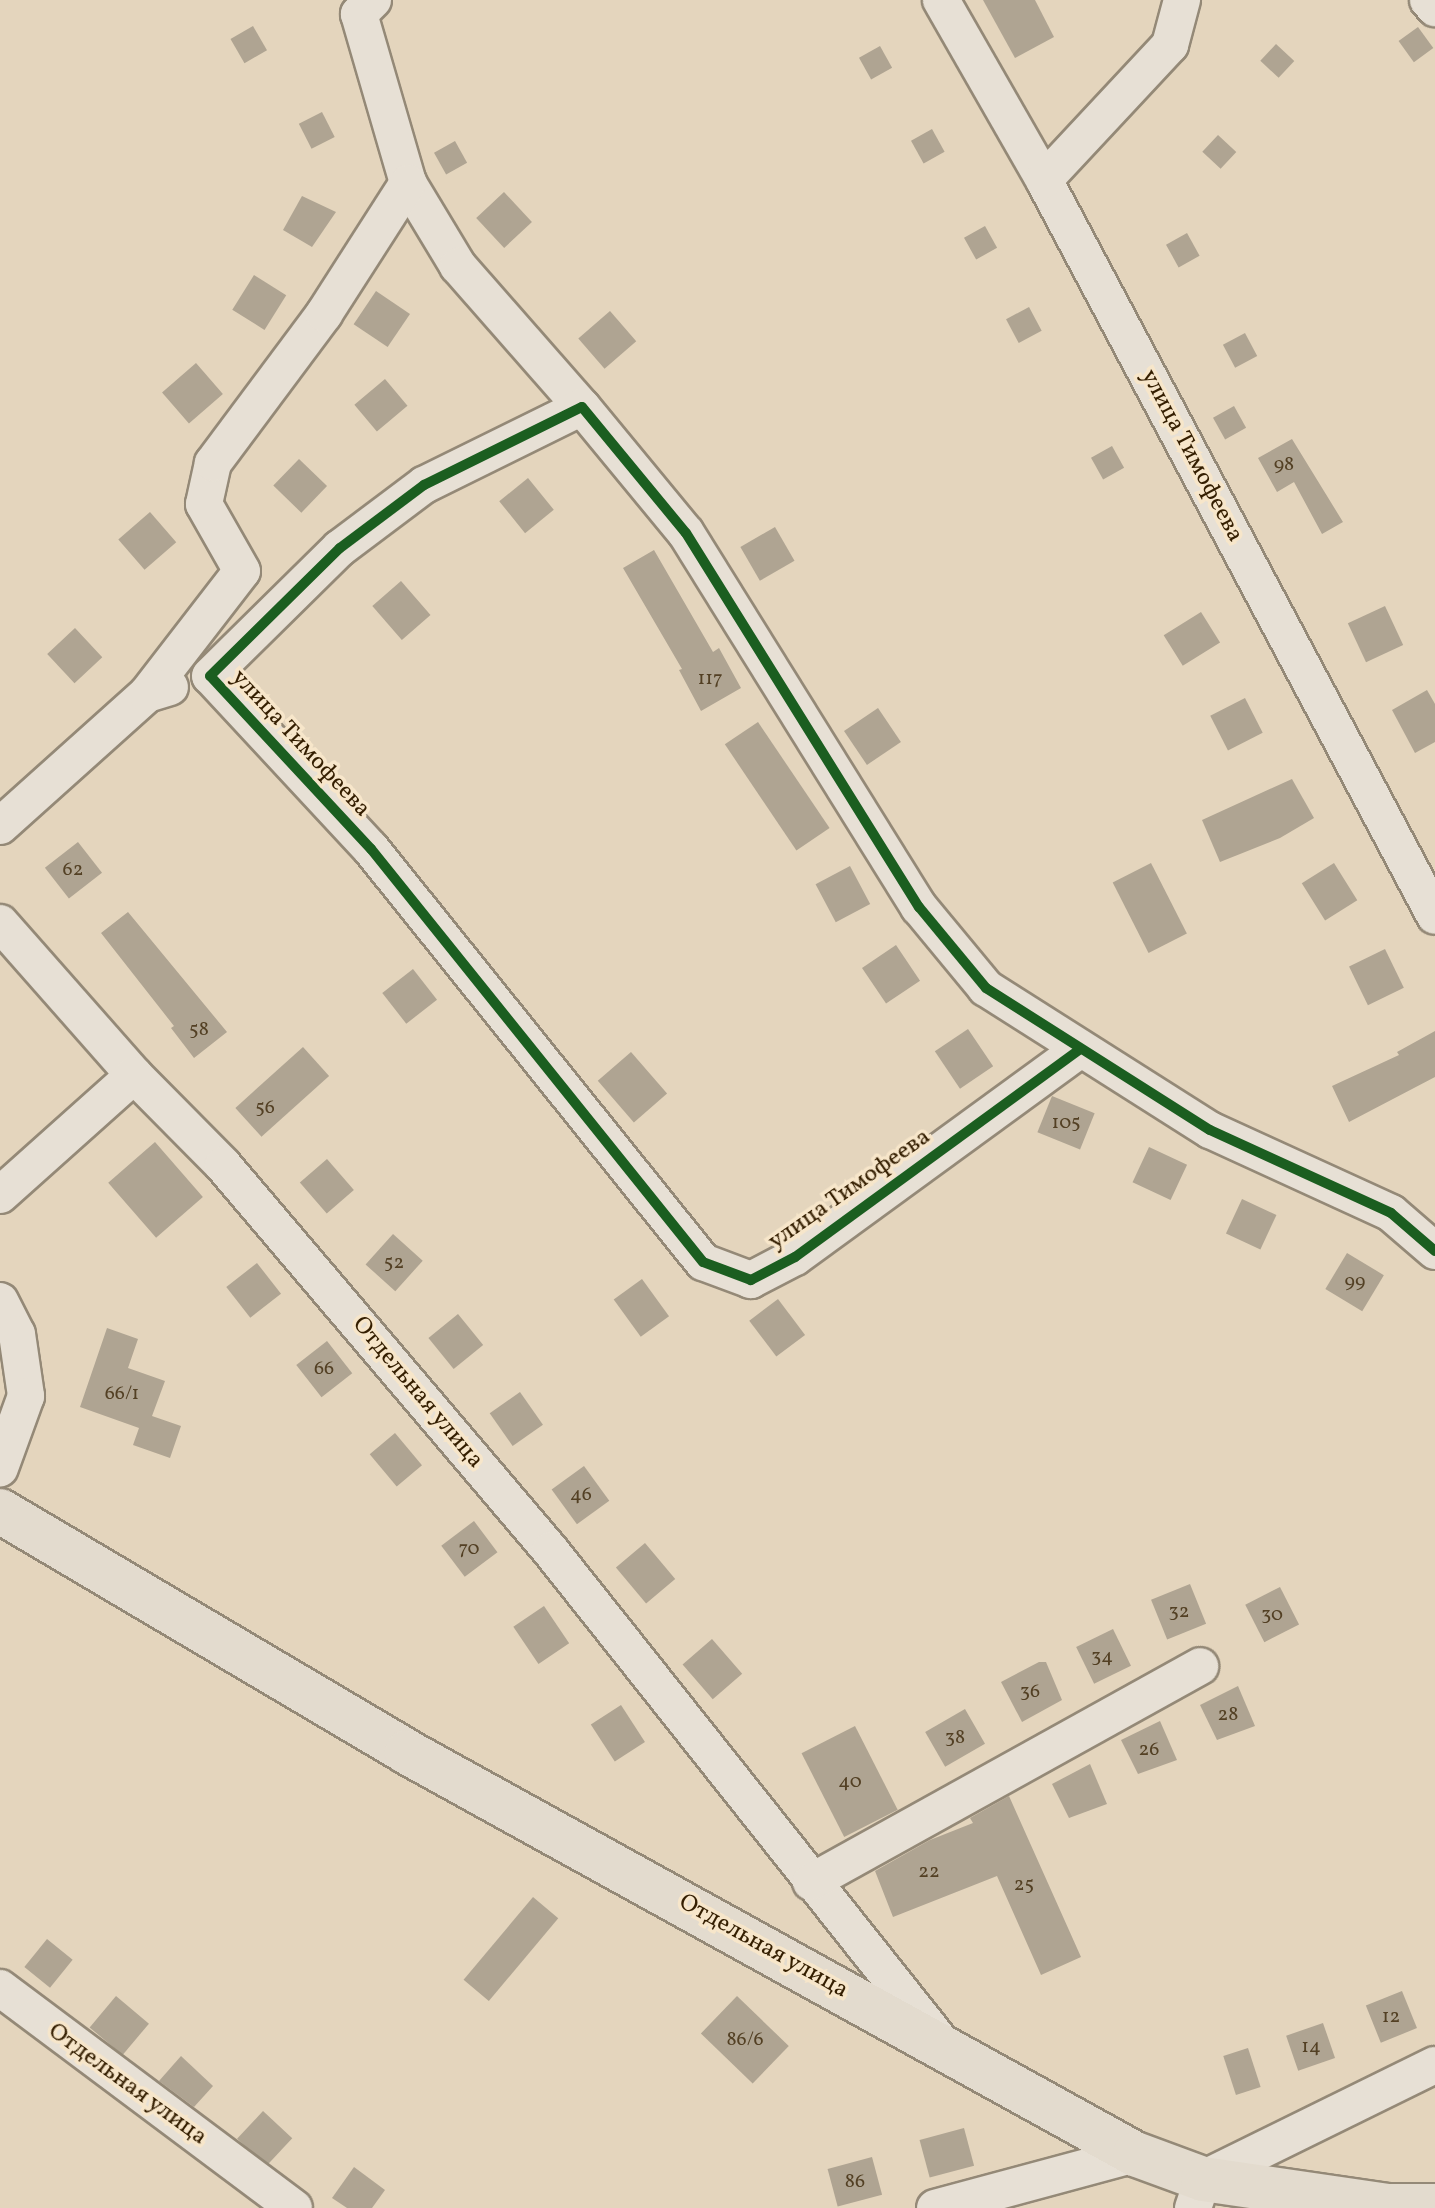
<!DOCTYPE html>
<html>
<head>
<meta charset="utf-8">
<style>
  body { margin:0 }
  #map { position:relative; width:1435px; height:2208px; overflow:hidden; background:#e4d5bd; font-family:Vollkorn,serif }
  div>[style] { position:absolute }
  .building>* { inset:0; background:#afa492; transform-origin:0 0 }
  .roads { filter:drop-shadow(2px 0 #948977) drop-shadow(-2px 0 #948977) drop-shadow(0 2px #948977) drop-shadow(0 -2px #948977) }
  .minor>* { height:36px; margin:-18px; padding:0 18px; transform-origin:18px; border-radius:18px; background:#e7e0d5 }
  .major>* { height:44px; margin:-22px; padding:0 22px; transform-origin:22px; border-radius:22px; background:#e3dbce }
  .cycleway>* { height:10px; margin:-5px; padding:0 5px; transform-origin:5px; border-radius:5px; background:#1b5e20 }
  span { translate:-50% -50%; white-space:nowrap; text-align:center; line-height:1.15; -webkit-text-stroke:7px #f7e6ca; paint-order:stroke }
  .number-label { font-size:20px; color:#534024 }
  .number-label span { -webkit-text-stroke-width:0 }
  .street-label { font-size:24px; color:#341e00 }
</style>
</head>
<body>
<div id="map">
  <div class="building">
    <div style="clip-path:polygon(983px 0,1035px 0,1054px 37px,1015px 58px)"></div>
    <div style="left:253px;top:26px;width:28px;height:26px;rotate:60deg"></div>
    <div style="left:1418px;top:27px;width:26px;height:24px;rotate:54deg"></div>
    <div style="left:1276px;top:44px;width:25px;height:23px;rotate:43deg"></div>
    <div style="left:880px;top:46px;width:25px;height:24px;rotate:61deg"></div>
    <div style="left:322px;top:112px;width:28px;height:26px;rotate:63deg"></div>
    <div style="left:932px;top:129px;width:26px;height:24px;rotate:61deg"></div>
    <div style="left:1218px;top:135px;width:25px;height:23px;rotate:43deg"></div>
    <div style="left:455px;top:141px;width:25px;height:24px;rotate:61deg"></div>
    <div style="left:504px;top:192px;width:41px;height:38px;rotate:47deg"></div>
    <div style="clip-path:polygon(302px 196px,336px 212px,312px 247px,283px 230px)"></div>
    <div style="left:985px;top:226px;width:25px;height:24px;rotate:61deg"></div>
    <div style="left:1187px;top:233px;width:26px;height:24px;rotate:61deg"></div>
    <div style="left:254px;top:275px;width:38px;height:41px;rotate:32deg"></div>
    <div style="left:376px;top:291px;width:41px;height:40px;rotate:34deg"></div>
    <div style="left:1029px;top:307px;width:27px;height:26px;rotate:62deg"></div>
    <div style="left:610px;top:311px;width:40px;height:42px;rotate:49deg"></div>
    <div style="left:1245px;top:333px;width:26px;height:25px;rotate:62deg"></div>
    <div style="left:196px;top:363px;width:41px;height:45px;rotate:49deg"></div>
    <div style="left:385px;top:379px;width:35px;height:40px;rotate:50deg"></div>
    <div style="left:1234px;top:406px;width:25px;height:24px;rotate:61deg"></div>
    <div style="clip-path:polygon(1292px 439px,1343px 522px,1322px 534px,1294px 482px,1277px 492px,1258px 458px)"></div>
    <div style="left:1112px;top:446px;width:25px;height:24px;rotate:61deg"></div>
    <div style="left:299px;top:459px;width:39px;height:37px;rotate:44deg"></div>
    <div style="left:528px;top:478px;width:41px;height:37px;rotate:51deg"></div>
    <div style="left:150px;top:512px;width:40px;height:42px;rotate:49deg"></div>
    <div style="left:775px;top:527px;width:39px;height:40px;rotate:60deg"></div>
    <div style="clip-path:polygon(654px 550px,713px 652px,719px 648px,741px 688px,701px 711px,679px 670px,682px 669px,623px 568px)"></div>
    <div style="left:401px;top:581px;width:45px;height:38px;rotate:49deg"></div>
    <div style="left:1385px;top:606px;width:43px;height:41px;rotate:65deg"></div>
    <div style="left:1201px;top:612px;width:36px;height:44px;rotate:58deg"></div>
    <div style="left:75px;top:628px;width:40px;height:38px;rotate:47deg"></div>
    <div style="clip-path:polygon(1427px 690px,1435px 704px,1435px 742px,1415px 753px,1392px 710px)"></div>
    <div style="left:1245px;top:698px;width:39px;height:39px;rotate:63deg"></div>
    <div style="left:878px;top:708px;width:41px;height:41px;rotate:56deg"></div>
    <div style="left:758px;top:722px;width:128px;height:40px;rotate:56deg"></div>
    <div style="clip-path:polygon(1292px 779px,1314px 818px,1280px 838px,1220px 862px,1202px 820px)"></div>
    <div style="left:78px;top:842px;width:39px;height:42px;rotate:52deg"></div>
    <div style="left:1151px;top:863px;width:79px;height:43px;rotate:63deg"></div>
    <div style="left:1334px;top:863px;width:44px;height:38px;rotate:58deg"></div>
    <div style="left:850px;top:866px;width:43px;height:39px;rotate:62deg"></div>
    <div style="clip-path:polygon(128px 912px,227px 1032px,194px 1058px,171px 1028px,174px 1026px,101px 933px)"></div>
    <div style="left:896px;top:945px;width:43px;height:41px;rotate:56deg"></div>
    <div style="left:1385px;top:949px;width:43px;height:40px;rotate:64deg"></div>
    <div style="left:413px;top:969px;width:39px;height:39px;rotate:52deg"></div>
    <div style="left:968px;top:1029px;width:45px;height:40px;rotate:56deg"></div>
    <div style="clip-path:polygon(1435px 1031px,1435px 1077px,1349px 1122px,1332px 1086px,1399px 1055px,1397px 1052px)"></div>
    <div style="left:303px;top:1047px;width:39px;height:91px;rotate:48deg"></div>
    <div style="left:631px;top:1052px;width:55px;height:44px;rotate:49deg"></div>
    <div style="left:1052px;top:1096px;width:46px;height:39px;rotate:22deg"></div>
    <div style="left:155px;top:1142px;width:73px;height:62px;rotate:49deg"></div>
    <div style="left:1149px;top:1147px;width:42px;height:39px;rotate:25deg"></div>
    <div style="left:327px;top:1159px;width:41px;height:36px;rotate:49deg"></div>
    <div style="left:1242px;top:1199px;width:38px;height:38px;rotate:25deg"></div>
    <div style="left:393px;top:1234px;width:40px;height:41px;rotate:42deg"></div>
    <div style="left:1347px;top:1253px;width:43px;height:42px;rotate:31deg"></div>
    <div style="left:257px;top:1263px;width:39px;height:39px;rotate:52deg"></div>
    <div style="left:642px;top:1279px;width:46px;height:35px;rotate:54deg"></div>
    <div style="left:778px;top:1299px;width:45px;height:36px;rotate:53deg"></div>
    <div style="left:458px;top:1314px;width:40px;height:38px;rotate:51deg"></div>
    <div style="clip-path:polygon(107px 1328px,138px 1339px,128px 1368px,165px 1381px,152px 1416px,181px 1426px,170px 1458px,133px 1445px,139px 1428px,80px 1407px)"></div>
    <div style="left:327px;top:1341px;width:41px;height:39px;rotate:52deg"></div>
    <div style="left:520px;top:1392px;width:40px;height:37px;rotate:55deg"></div>
    <div style="left:395px;top:1433px;width:42px;height:33px;rotate:50deg"></div>
    <div style="left:584px;top:1466px;width:43px;height:40px;rotate:54deg"></div>
    <div style="left:474px;top:1521px;width:39px;height:41px;rotate:53deg"></div>
    <div style="left:645px;top:1543px;width:47px;height:38px;rotate:50deg"></div>
    <div style="left:1190px;top:1584px;width:43px;height:42px;rotate:68deg"></div>
    <div style="left:1280px;top:1587px;width:42px;height:39px;rotate:63deg"></div>
    <div style="left:544px;top:1606px;width:45px;height:37px;rotate:56deg"></div>
    <div style="left:1113px;top:1629px;width:41px;height:41px;rotate:64deg"></div>
    <div style="left:712px;top:1639px;width:46px;height:39px;rotate:49deg"></div>
    <div style="clip-path:polygon(1039px 1662px,1046px 1662px,1062px 1700px,1022px 1722px,1001px 1682px)"></div>
    <div style="clip-path:polygon(1238px 1686px,1255px 1726px,1217px 1740px,1200px 1705px)"></div>
    <div style="left:621px;top:1705px;width:44px;height:36px;rotate:57deg"></div>
    <div style="left:965px;top:1709px;width:40px;height:46px;rotate:60deg"></div>
    <div style="clip-path:polygon(1160px 1721px,1177px 1760px,1138px 1774px,1121px 1740px)"></div>
    <div style="left:855px;top:1726px;width:94px;height:60px;rotate:63deg"></div>
    <div style="clip-path:polygon(1090px 1764px,1107px 1804px,1069px 1818px,1052px 1784px)"></div>
    <div style="clip-path:polygon(1009px 1796px,1081px 1957px,1041px 1975px,997px 1876px,893px 1917px,875px 1871px,930px 1840px,973px 1823px,970px 1818px)"></div>
    <div style="left:533px;top:1897px;width:33px;height:108px;rotate:40deg"></div>
    <div style="left:47px;top:1939px;width:33px;height:36px;rotate:39deg"></div>
    <div style="left:1402px;top:1991px;width:40px;height:39px;rotate:68deg"></div>
    <div style="left:116px;top:1996px;width:43px;height:41px;rotate:40deg"></div>
    <div style="left:737px;top:1996px;width:72px;height:52px;rotate:44deg"></div>
    <div style="left:1323px;top:2023px;width:37px;height:39px;rotate:71deg"></div>
    <div style="left:1248px;top:2048px;width:41px;height:26px;rotate:72deg"></div>
    <div style="clip-path:polygon(181px 2056px,213px 2086px,194px 2107px,159px 2081px)"></div>
    <div style="left:263px;top:2111px;width:40px;height:38px;rotate:43deg"></div>
    <div style="left:964px;top:2128px;width:39px;height:46px;rotate:75deg"></div>
    <div style="left:872px;top:2157px;width:39px;height:46px;rotate:75deg"></div>
    <div style="clip-path:polygon(354px 2167px,385px 2190px,372px 2208px,347px 2208px,332px 2198px)"></div>
  </div>
  <div class="roads">
    <div class="minor">
      <div style="left:373px;top:0;width:20px;rotate:135deg"></div>
      <div style="left:359px;top:14px;width:176px;rotate:73.8deg"></div>
      <div style="left:408px;top:183px;width:97px;rotate:58.9deg"></div>
      <div style="left:458px;top:266px;width:188px;rotate:48.7deg"></div>
      <div style="left:941px;top:0;width:207px;rotate:60.2deg"></div>
      <div style="left:1044px;top:180px;width:833px;rotate:62.02deg"></div>
      <div style="left:1428px;top:0;width:11px;rotate:49deg"></div>
      <div style="left:1044px;top:180px;width:185px;rotate:-47deg"></div>
      <div style="left:1170px;top:45px;width:47px;rotate:-75.1deg"></div>
      <div style="left:147px;top:694px;width:155px;rotate:-52.3deg"></div>
      <div style="left:242px;top:571px;width:77px;rotate:-119.6deg"></div>
      <div style="left:204px;top:504px;width:42px;rotate:-77.6deg"></div>
      <div style="left:213px;top:463px;width:186px;rotate:-53.3deg"></div>
      <div style="left:324px;top:314px;width:156px;rotate:-57.3deg"></div>
      <div style="left:0;top:826px;width:198px;rotate:-41.9deg"></div>
      <div style="left:147px;top:694px;width:24px;rotate:-17deg"></div>
      <div style="left:0;top:923px;width:203px;rotate:48.6deg"></div>
      <div style="left:134px;top:1075px;width:127px;rotate:45.3deg"></div>
      <div style="left:223px;top:1165px;width:505px;rotate:49.66deg"></div>
      <div style="left:550px;top:1550px;width:627px;rotate:51.54deg"></div>
      <div style="left:1079px;top:1050px;width:351px;rotate:143.9deg"></div>
      <div style="left:795px;top:1257px;width:50px;rotate:152.4deg"></div>
      <div style="left:751px;top:1280px;width:51px;rotate:-159.4deg"></div>
      <div style="left:703px;top:1262px;width:530px;rotate:-128.79deg"></div>
      <div style="left:371px;top:849px;width:236px;rotate:-132.9deg"></div>
      <div style="left:210px;top:676px;width:182px;rotate:-44.6deg"></div>
      <div style="left:340px;top:548px;width:105px;rotate:-36.9deg"></div>
      <div style="left:424px;top:485px;width:176px;rotate:-26.3deg"></div>
      <div style="left:582px;top:407px;width:163px;rotate:50.5deg"></div>
      <div style="left:686px;top:533px;width:441px;rotate:58.1deg"></div>
      <div style="left:919px;top:907px;width:105px;rotate:50.4deg"></div>
      <div style="left:986px;top:988px;width:265px;rotate:32.4deg"></div>
      <div style="left:1210px;top:1130px;width:199px;rotate:24.6deg"></div>
      <div style="left:1391px;top:1213px;width:58px;rotate:40.8deg"></div>
      <div style="left:0;top:1195px;width:180px;rotate:-41.8deg"></div>
      <div style="left:0;top:1301px;width:37px;rotate:63deg"></div>
      <div style="left:17px;top:1334px;width:63px;rotate:81.7deg"></div>
      <div style="left:26px;top:1396px;width:77px;rotate:109.9deg"></div>
      <div style="left:811px;top:1882px;width:445px;rotate:-29deg"></div>
      <div style="left:0;top:1988px;width:367px;rotate:36.8deg"></div>
      <div style="left:935px;top:2208px;width:207px;rotate:-15.1deg"></div>
      <div style="left:1193px;top:2208px;width:31px;rotate:-71deg"></div>
      <div style="left:1203px;top:2179px;width:258px;rotate:-26.2deg"></div>
    </div>
    <div class="major">
      <div style="left:0;top:1511px;width:473px;rotate:30.6deg"></div>
      <div style="left:407px;top:1752px;width:832px;rotate:28.91deg"></div>
      <div style="left:1135px;top:2154px;width:72px;rotate:20.2deg"></div>
      <div style="left:1203px;top:2179px;width:187px;rotate:8.3deg"></div>
      <div style="left:1388px;top:2206px;width:47px"></div>
    </div>
  </div>
  <div class="cycleway">
    <div style="left:1079px;top:1050px;width:351px;rotate:143.9deg"></div>
    <div style="left:795px;top:1257px;width:50px;rotate:152.4deg"></div>
    <div style="left:751px;top:1280px;width:51px;rotate:-159.4deg"></div>
    <div style="left:703px;top:1262px;width:530px;rotate:-128.79deg"></div>
    <div style="left:371px;top:849px;width:236px;rotate:-132.9deg"></div>
    <div style="left:210px;top:676px;width:182px;rotate:-44.6deg"></div>
    <div style="left:340px;top:548px;width:105px;rotate:-36.9deg"></div>
    <div style="left:424px;top:485px;width:176px;rotate:-26.3deg"></div>
    <div style="left:582px;top:407px;width:163px;rotate:50.5deg"></div>
    <div style="left:686px;top:533px;width:441px;rotate:58.1deg"></div>
    <div style="left:919px;top:907px;width:105px;rotate:50.4deg"></div>
    <div style="left:986px;top:988px;width:265px;rotate:32.4deg"></div>
    <div style="left:1210px;top:1130px;width:199px;rotate:24.6deg"></div>
    <div style="left:1391px;top:1213px;width:58px;rotate:40.8deg"></div>
  </div>
  <div class="number-label">
    <span style="left:1284px;top:465px">98</span>
    <span style="left:710px;top:679px">117</span>
    <span style="left:73px;top:870px">62</span>
    <span style="left:199px;top:1030px">58</span>
    <span style="left:265px;top:1108px">56</span>
    <span style="left:1066px;top:1123px">105</span>
    <span style="left:394px;top:1263px">52</span>
    <span style="left:1355px;top:1282px">99</span>
    <span style="left:324px;top:1369px">66</span>
    <span style="left:122px;top:1394px">66/1</span>
    <span style="left:581px;top:1495px">46</span>
    <span style="left:469px;top:1549px">70</span>
    <span style="left:1179px;top:1612px">32</span>
    <span style="left:1272px;top:1615px">30</span>
    <span style="left:1102px;top:1657px">34</span>
    <span style="left:1030px;top:1692px">36</span>
    <span style="left:1228px;top:1715px">28</span>
    <span style="left:955px;top:1738px">38</span>
    <span style="left:1149px;top:1750px">26</span>
    <span style="left:850px;top:1782px">40</span>
    <span style="left:929px;top:1872px">22</span>
    <span style="left:1024px;top:1885px">25</span>
    <span style="left:1391px;top:2017px">12</span>
    <span style="left:745px;top:2040px">86/6</span>
    <span style="left:1311px;top:2047px">14</span>
    <span style="left:855px;top:2182px">86</span>
  </div>
  <div class="street-label">
    <span style="left:1191px;top:456px;rotate:62deg">улица Тимофеева</span>
    <span style="left:300px;top:744px;rotate:47deg">улица Тимофеева</span>
    <span style="left:850px;top:1190px;rotate:-35deg">улица Тимофеева</span>
    <span style="left:417px;top:1393px;rotate:50deg">Отдельная улица</span>
    <span style="left:763px;top:1947px;rotate:29deg">Отдельная улица</span>
    <span style="left:127px;top:2085px;rotate:36deg">Отдельная улица</span>
  </div>
</div>
</body>
</html>
